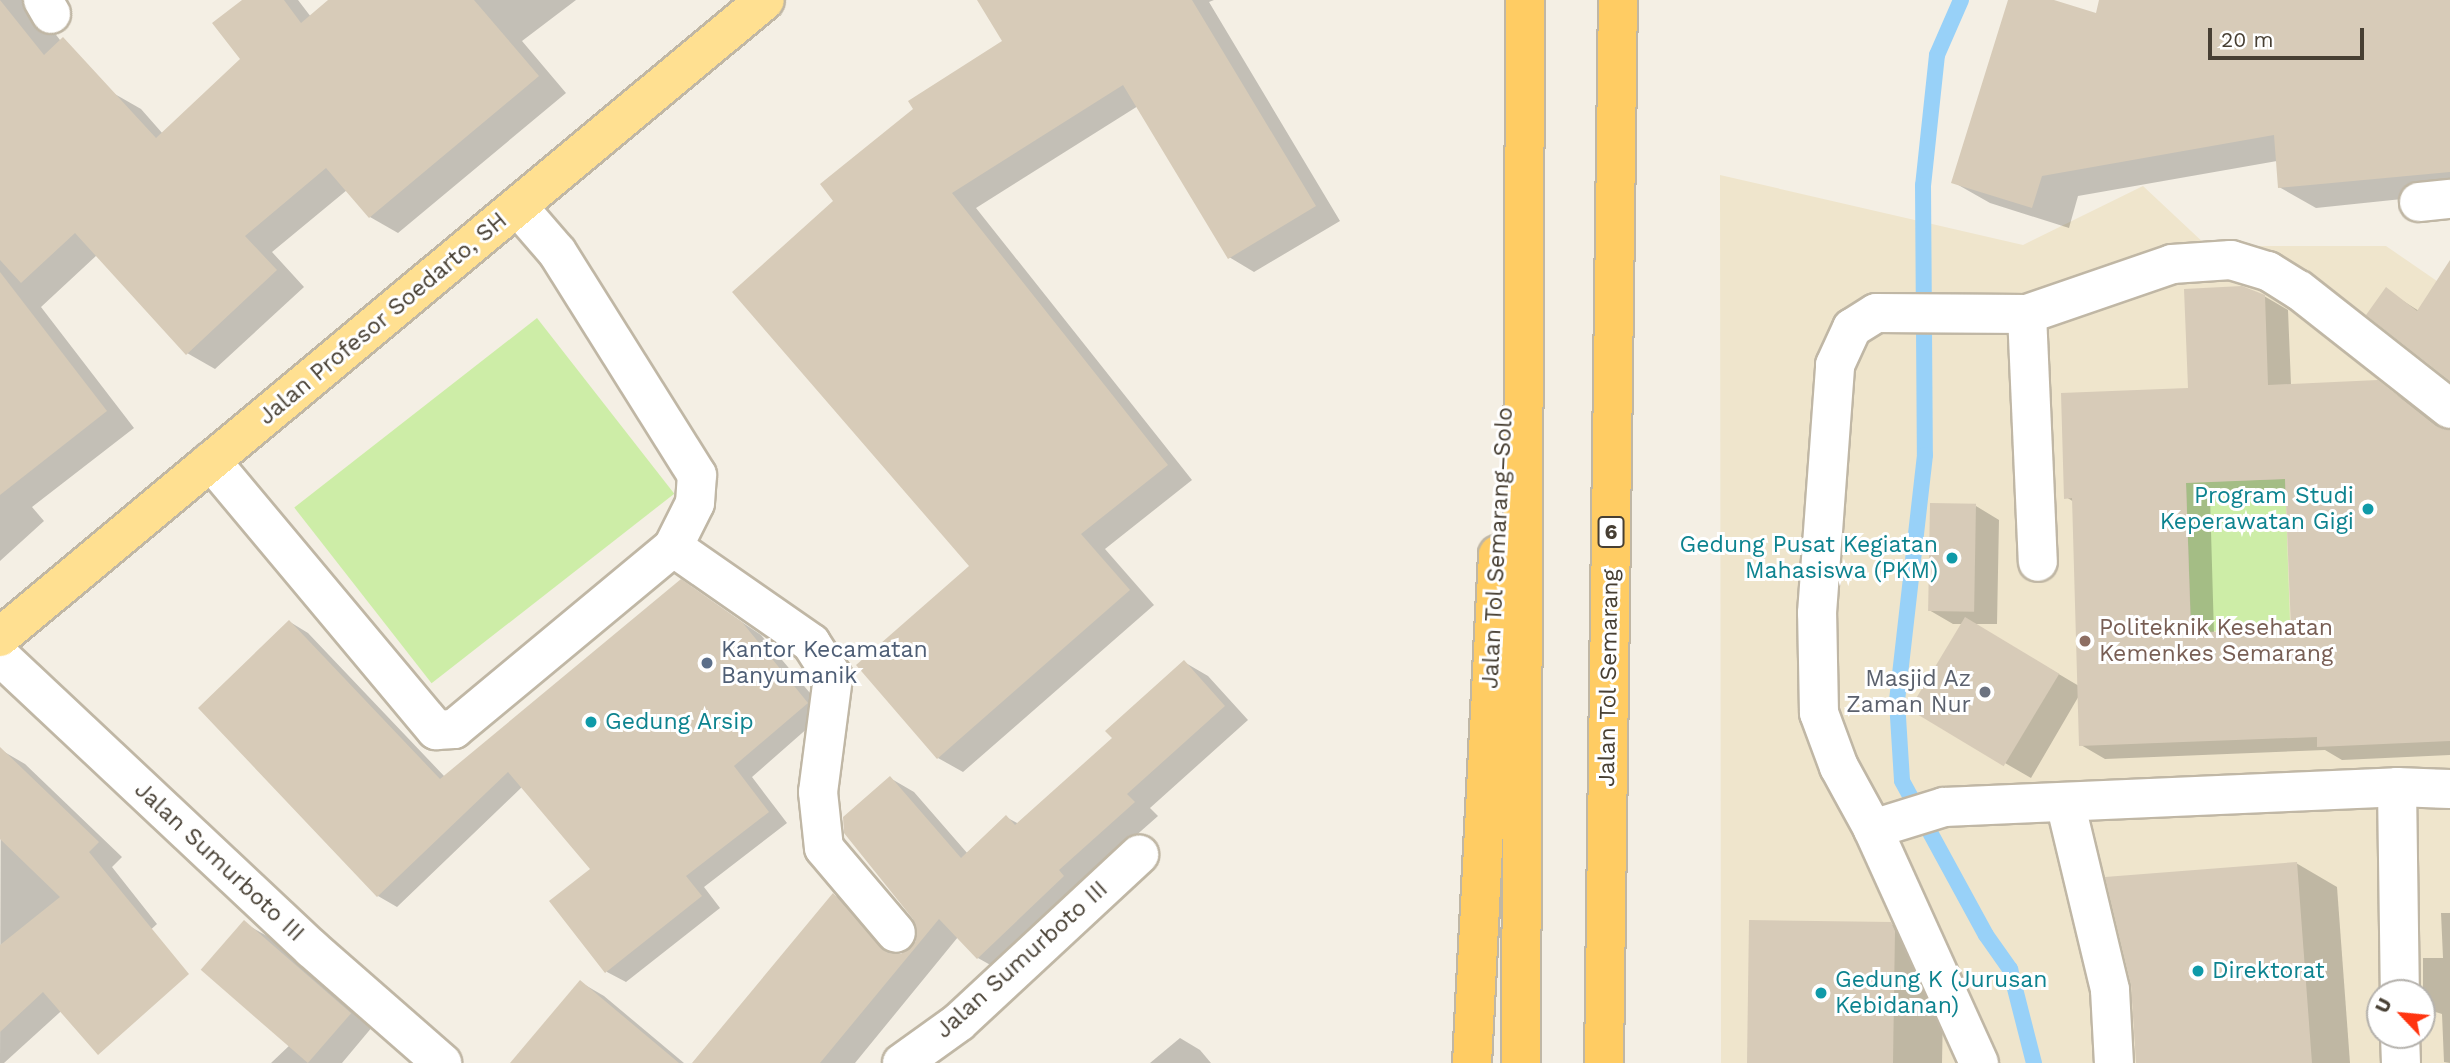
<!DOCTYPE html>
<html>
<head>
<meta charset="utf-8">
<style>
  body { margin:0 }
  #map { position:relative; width:2450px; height:1063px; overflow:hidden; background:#f4efe4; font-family:"Work Sans",sans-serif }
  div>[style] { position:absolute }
  .education>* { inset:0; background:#efe5cc }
  .green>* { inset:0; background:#cdeda7; transform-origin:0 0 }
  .shadow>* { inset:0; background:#0003 }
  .stream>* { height:16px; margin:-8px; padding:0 8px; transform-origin:8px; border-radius:8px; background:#98d1f8 }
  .building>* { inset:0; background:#d7cbb8; transform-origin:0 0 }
  .roads { filter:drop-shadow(2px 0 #c0b7a5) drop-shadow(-2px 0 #c0b7a5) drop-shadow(0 2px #c0b7a5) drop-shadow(0 -2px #c0b7a5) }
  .minor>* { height:38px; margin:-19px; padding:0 19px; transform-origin:19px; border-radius:19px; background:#fff }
  .major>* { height:38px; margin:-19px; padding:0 19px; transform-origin:19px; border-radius:19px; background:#ffe091 }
  .highway>* { height:38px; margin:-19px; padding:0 19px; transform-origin:19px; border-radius:19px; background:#ffcc63 }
  .dots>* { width:19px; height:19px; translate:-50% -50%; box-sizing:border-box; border:4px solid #fff; border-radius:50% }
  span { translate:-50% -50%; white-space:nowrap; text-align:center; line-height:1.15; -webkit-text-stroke:6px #fff; paint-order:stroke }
  .shield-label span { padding:2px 5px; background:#fff; border:2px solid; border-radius:5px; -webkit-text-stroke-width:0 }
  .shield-label { font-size:21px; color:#473f33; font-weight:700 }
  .street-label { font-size:23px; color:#473f33 }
  .culture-label { font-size:23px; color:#0d838f }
  .right { translate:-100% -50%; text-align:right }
  .left { translate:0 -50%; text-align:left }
  .education-label { font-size:23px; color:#785e54 }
  .service-label { font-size:23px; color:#4e5e75 }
  .worship-label { font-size:23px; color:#5b616d }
  .north { position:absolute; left:2366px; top:979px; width:70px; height:70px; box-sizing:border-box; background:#fff; border:2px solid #b5b2ad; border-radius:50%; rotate:296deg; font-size:19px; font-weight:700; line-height:28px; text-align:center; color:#473f33 }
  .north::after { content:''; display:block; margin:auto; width:24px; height:32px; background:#ff340f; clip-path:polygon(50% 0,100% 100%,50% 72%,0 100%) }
  .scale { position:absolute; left:2208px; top:28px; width:156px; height:32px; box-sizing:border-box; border:4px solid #473f33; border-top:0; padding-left:9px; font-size:21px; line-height:24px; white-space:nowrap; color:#473f33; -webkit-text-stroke:5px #fff; paint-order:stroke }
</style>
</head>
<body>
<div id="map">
  <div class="education">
    <div style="clip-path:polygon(evenodd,1720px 175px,2023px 245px,2143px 186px,2207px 246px,2386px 246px,2450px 290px,2450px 1063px,1721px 1063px,1720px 175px,2380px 993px,2422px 993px,2422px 1035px,2380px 1035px,2380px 993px)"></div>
  </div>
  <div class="green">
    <div style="left:537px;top:318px;width:223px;height:308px;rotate:52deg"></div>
    <div style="left:2285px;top:479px;width:150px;height:99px;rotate:88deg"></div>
  </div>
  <div class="shadow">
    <div style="clip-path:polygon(0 0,29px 0,105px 98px,113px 93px,141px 109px,163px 134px,242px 59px,245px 0,298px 0,311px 17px,331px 0,576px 0,522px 41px,566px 93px,398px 233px,370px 217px,347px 190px,272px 252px,304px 287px,215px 369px,187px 353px,97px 255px,41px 307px,134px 428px,32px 507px,44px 521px,0 561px)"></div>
    <div style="clip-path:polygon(979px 0,1214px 0,1209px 2px,1340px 221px,1254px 272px,1229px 257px,1138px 106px,976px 208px,1192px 480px,1105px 549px,1154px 605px,963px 772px,938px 758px,972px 566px,835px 201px,1005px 42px)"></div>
    <div style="clip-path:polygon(2010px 0,2048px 0,2097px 15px,2101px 0,2450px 0,2450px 194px,2316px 208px,2279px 187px,2277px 161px,2078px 196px,2069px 228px,1990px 203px,1953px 182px)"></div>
    <div style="clip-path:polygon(2450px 264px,2450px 379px,2386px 290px,2419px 311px)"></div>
    <div style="clip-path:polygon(evenodd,2264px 296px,2288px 310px,2291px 385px,2377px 382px,2450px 430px,2450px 755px,2342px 760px,2325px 750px,2105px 759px,2081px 745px,2080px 694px,2031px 778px,1913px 710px,1963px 624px,1953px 624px,1929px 610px,1976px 506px,1999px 520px,1997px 624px,1974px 624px,2079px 686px,2074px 502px,2066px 497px,2189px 389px,2264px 296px,2287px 493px,2293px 631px,2214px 634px,2210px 496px,2287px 493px)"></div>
    <div style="clip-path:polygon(681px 581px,761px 635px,826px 712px,752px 777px,787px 823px,704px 887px,720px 908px,626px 982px,607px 972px,592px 869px,523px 786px,397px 907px,378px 896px,290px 622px,308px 633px,445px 777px)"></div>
    <div style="clip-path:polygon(1184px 662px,1208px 676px,1248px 720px,1150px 808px,1158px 816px,1081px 884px,1001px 971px,978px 958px,958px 937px,855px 1063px,694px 1063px,834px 895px,857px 909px,901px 957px,918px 942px,890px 778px,914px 792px,968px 854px,1006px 817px,1019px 824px,1114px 738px)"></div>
    <div style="clip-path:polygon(1px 750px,25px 764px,122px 857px,112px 867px,157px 924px,4px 1063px,0 1063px)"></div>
    <div style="clip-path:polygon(2296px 863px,2337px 887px,2350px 1063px,2137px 1063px)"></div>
    <div style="clip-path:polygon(2441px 913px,2450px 913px,2450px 1063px,2444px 1062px,2442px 1014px,2423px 1008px,2423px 958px,2443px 958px)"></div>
    <div style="clip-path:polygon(244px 923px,267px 936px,373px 1026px,342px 1063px,271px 1063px,291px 1044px)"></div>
    <div style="clip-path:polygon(1891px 924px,1941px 953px,1944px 961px,1942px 1063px,1748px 1063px)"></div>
    <div style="clip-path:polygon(580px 982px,604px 996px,684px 1063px,531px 1063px)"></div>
    <div style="clip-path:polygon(1180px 1038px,1200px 1050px,1211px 1063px,1150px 1063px)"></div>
  </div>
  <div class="stream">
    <div style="left:1961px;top:0;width:60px;rotate:113.6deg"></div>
    <div style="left:1937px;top:55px;width:131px;rotate:96.1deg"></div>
    <div style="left:1923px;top:185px;width:270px;rotate:89.6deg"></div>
    <div style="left:1925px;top:455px;width:248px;rotate:96.5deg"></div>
    <div style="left:1897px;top:701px;width:80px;rotate:86.4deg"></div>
    <div style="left:1902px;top:781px;width:175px;rotate:61.4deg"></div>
    <div style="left:1986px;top:935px;width:42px;rotate:54.8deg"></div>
    <div style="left:2010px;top:969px;width:97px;rotate:75.7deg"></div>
  </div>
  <div class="building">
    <div style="clip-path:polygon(0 0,44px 55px,63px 37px,156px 138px,240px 59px,212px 23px,242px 0,284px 0,301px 23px,328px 0,474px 0,539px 76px,369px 218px,326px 168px,245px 236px,277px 270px,186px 355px,75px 233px,21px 283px,0 260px)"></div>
    <div style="clip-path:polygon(977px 0,1192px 0,1316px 206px,1228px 259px,1123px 85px,952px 193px,1168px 465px,1081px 534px,1130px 590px,937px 759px,856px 665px,969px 566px,732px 292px,833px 201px,820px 184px,913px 109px,908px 101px,1002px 41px)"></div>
    <div style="clip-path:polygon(2008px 0,2054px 0,2096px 13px,2099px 0,2450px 0,2450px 172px,2278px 188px,2274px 135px,2042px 176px,2032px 208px,1951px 183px)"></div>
    <div style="clip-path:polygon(2450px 260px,2450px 381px,2366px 315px,2386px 287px,2417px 311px)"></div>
    <div style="clip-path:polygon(0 272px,107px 411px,0 495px)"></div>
    <div style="clip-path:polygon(evenodd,2242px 286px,2265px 295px,2268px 385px,2378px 380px,2436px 426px,2450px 430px,2450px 741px,2317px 747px,2317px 737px,2079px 746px,2072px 498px,2064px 499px,2061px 393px,2188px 388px,2184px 289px,2242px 286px,2285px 479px,2291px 629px,2191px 633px,2186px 483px,2285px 479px)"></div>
    <div style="left:1930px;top:503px;width:46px;height:108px;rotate:1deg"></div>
    <div style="clip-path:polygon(681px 579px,742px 622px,808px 703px,734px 766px,769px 812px,686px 876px,702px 896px,605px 973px,549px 901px,590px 869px,508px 772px,377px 897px,198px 708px,289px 620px,440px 779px)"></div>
    <div style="left:1965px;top:617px;width:110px;height:108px;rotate:31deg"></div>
    <div style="clip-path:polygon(1184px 660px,1225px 706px,1127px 794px,1135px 802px,1059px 870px,1064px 876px,977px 959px,939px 919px,820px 1063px,692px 1063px,833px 893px,888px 953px,901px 954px,916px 941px,913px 919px,844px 833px,843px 817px,890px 776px,961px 858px,1006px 815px,1015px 825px,1112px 738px,1105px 731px)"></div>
    <div style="clip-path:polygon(0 747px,99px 842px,89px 852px,189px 974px,98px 1055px,43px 992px,0 1032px,0 945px,60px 897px,0 839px)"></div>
    <div style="clip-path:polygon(2297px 862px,2312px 1063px,2136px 1063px,2131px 985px,2105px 877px)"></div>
    <div style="left:244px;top:920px;width:142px;height:66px;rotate:41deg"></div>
    <div style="clip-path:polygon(1749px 920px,1891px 922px,1895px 931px,1893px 1063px,1747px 1063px)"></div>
    <div style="clip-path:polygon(580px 980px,679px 1063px,510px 1063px)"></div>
  </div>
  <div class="roads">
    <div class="minor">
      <div style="left:43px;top:0;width:16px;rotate:60deg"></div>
      <div style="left:2419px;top:202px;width:31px;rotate:-6deg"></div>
      <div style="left:2027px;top:314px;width:248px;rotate:87.5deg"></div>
      <div style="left:211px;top:461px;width:351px;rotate:50.1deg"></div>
      <div style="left:436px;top:730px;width:18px;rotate:-3deg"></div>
      <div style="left:454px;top:729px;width:285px;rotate:-39.7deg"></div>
      <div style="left:673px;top:547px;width:49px;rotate:-63.4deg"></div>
      <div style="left:695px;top:503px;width:28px;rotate:-86deg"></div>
      <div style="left:697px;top:475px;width:263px;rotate:-122.1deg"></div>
      <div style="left:557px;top:252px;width:60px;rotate:-130.9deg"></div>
      <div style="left:673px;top:547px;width:168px;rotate:34.8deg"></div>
      <div style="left:811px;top:643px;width:40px;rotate:57.1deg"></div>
      <div style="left:833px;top:677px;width:116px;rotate:97.4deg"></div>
      <div style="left:818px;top:792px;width:56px;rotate:83.9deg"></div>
      <div style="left:824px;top:848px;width:111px;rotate:49.7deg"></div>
      <div style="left:0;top:656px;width:428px;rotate:43.2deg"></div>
      <div style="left:312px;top:949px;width:173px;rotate:41.2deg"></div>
      <div style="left:2397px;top:787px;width:206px;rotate:89.2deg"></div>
      <div style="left:2065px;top:802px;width:193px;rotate:76.5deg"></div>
      <div style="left:2110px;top:990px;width:73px;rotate:86.9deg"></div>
      <div style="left:1873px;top:829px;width:74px;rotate:-17.2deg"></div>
      <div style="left:1944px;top:807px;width:453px;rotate:-2.5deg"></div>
      <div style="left:2397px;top:787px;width:53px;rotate:2.2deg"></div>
      <div style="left:2400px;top:1035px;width:28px;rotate:88deg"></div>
      <div style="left:902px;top:1063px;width:70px;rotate:-35.7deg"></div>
      <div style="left:959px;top:1022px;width:246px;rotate:-42.9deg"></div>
      <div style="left:1979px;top:1063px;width:257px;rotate:-114.4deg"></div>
      <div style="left:1873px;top:829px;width:71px;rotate:-118.7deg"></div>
      <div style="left:1839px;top:767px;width:58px;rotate:-110.3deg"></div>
      <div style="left:1819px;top:713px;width:100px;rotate:-91.1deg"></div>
      <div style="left:1817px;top:613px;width:249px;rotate:-85.8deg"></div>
      <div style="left:1835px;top:365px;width:41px;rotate:-65.3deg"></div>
      <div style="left:1852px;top:328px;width:28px;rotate:-32deg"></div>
      <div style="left:1876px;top:313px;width:151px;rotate:0.4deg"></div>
      <div style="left:2027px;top:314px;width:153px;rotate:-19deg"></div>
      <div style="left:2172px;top:264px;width:59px;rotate:-3.9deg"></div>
      <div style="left:2231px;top:260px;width:39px;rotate:17deg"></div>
      <div style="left:2268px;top:271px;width:36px;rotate:32deg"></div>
      <div style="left:2299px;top:290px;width:192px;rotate:38.2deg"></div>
    </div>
    <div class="major">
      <div style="left:0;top:637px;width:995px;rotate:-39.78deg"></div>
    </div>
    <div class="highway">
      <div style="left:1472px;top:1063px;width:509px;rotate:-87.07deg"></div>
      <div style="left:1521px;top:1063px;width:1063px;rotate:-89.78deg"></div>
      <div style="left:1604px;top:1063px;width:1063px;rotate:-89.25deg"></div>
    </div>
  </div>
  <div class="dots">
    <div style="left:2368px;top:509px;background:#0f9aa8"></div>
    <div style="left:1952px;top:558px;background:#0f9aa8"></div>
    <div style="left:2085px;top:641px;background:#8d6e63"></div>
    <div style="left:707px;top:663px;background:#5c6f8a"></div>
    <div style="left:1985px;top:692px;background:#6b7280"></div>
    <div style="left:591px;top:722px;background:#0f9aa8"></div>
    <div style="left:2198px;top:971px;background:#0f9aa8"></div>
    <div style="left:1821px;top:993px;background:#0f9aa8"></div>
  </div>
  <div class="shield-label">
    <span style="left:1611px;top:532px">6</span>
  </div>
  <div class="street-label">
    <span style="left:383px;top:319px;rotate:-40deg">Jalan Profesor Soedarto, SH</span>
    <span style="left:1498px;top:548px;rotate:-87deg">Jalan Tol Semarang–Solo</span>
    <span style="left:1609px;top:678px;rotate:-89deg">Jalan Tol Semarang</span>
    <span style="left:219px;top:862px;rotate:43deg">Jalan Sumurboto III</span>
    <span style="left:1022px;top:960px;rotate:-42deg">Jalan Sumurboto III</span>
  </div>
  <div class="culture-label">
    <span class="right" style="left:2354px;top:509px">Program Studi<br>Keperawatan Gigi</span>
    <span class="right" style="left:1938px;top:558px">Gedung Pusat Kegiatan<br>Mahasiswa (PKM)</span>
    <span class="left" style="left:605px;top:722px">Gedung Arsip</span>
    <span class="left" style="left:2212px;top:971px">Direktorat</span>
    <span class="left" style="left:1835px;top:993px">Gedung K (Jurusan<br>Kebidanan)</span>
  </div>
  <div class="education-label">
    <span class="left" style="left:2099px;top:641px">Politeknik Kesehatan<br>Kemenkes Semarang</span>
  </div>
  <div class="service-label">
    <span class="left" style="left:721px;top:663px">Kantor Kecamatan<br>Banyumanik</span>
  </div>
  <div class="worship-label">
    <span class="right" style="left:1971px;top:692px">Masjid Az<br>Zaman Nur</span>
  </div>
  <div class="north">U</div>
  <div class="scale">20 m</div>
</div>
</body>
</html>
